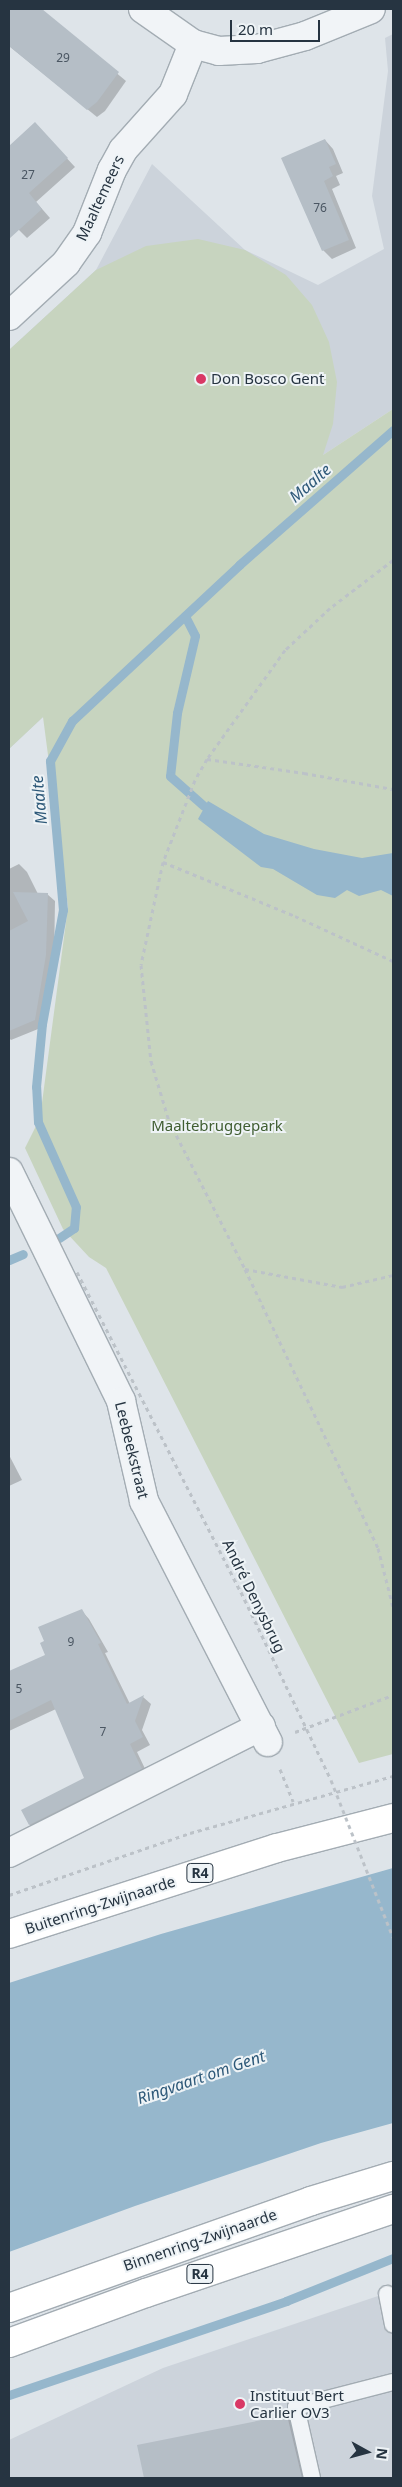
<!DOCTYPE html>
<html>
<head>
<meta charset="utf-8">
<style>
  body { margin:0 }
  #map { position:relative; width:402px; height:2487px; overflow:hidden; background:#dee4e9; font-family:"Noto Sans",sans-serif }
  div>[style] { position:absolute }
  .built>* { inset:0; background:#ccd3db }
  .green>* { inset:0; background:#c7d4bf }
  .water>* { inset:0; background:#96b7cc }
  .shadow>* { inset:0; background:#0003 }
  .stream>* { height:9px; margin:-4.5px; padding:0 4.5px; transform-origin:4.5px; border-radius:4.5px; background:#96b7cc }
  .building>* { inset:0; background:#b5bec6 }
  .path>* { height:3px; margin-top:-1.5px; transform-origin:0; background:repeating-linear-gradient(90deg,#bcc2c8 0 4px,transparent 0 8px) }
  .roads { filter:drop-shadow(1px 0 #a3acb3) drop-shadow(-1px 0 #a3acb3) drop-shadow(0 1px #a3acb3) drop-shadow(0 -1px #a3acb3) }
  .lane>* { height:16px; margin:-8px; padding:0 8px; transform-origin:8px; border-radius:8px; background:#f1f4f7 }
  .street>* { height:28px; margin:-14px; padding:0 14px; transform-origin:14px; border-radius:14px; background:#f1f4f7 }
  .highway>* { height:28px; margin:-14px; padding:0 14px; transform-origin:14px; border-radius:14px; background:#fff }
  .path-bridge>* { height:3px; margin-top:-1.5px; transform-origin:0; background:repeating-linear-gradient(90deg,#bcc2c8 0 4px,transparent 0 8px) }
  .dots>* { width:14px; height:14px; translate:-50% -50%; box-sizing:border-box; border:2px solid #eef3f6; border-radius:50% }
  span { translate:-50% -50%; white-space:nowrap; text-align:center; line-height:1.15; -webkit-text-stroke:4px #eef3f6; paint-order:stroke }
  .number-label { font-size:12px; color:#4a5662 }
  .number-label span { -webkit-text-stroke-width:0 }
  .shield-label span { padding:1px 4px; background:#eef3f6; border:1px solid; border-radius:4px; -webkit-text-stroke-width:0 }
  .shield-label { font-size:14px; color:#263441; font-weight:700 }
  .street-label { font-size:15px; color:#263441 }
  .poi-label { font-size:15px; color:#263441 }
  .left { translate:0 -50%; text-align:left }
  .park-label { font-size:15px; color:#405e32 }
  .water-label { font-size:16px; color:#2d5878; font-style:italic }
  .frame { position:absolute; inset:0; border:10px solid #263441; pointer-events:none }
  .north { position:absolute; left:342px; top:2427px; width:50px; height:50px; -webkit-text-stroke:4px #eef3f6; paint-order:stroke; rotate:97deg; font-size:14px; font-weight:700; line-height:20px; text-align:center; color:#263441 }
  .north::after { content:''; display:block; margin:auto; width:18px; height:22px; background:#263441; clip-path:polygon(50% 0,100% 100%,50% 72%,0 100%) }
  .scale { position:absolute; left:230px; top:20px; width:90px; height:22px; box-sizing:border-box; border:2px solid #263441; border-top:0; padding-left:6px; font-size:15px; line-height:18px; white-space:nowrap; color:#263441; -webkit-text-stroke:4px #eef3f6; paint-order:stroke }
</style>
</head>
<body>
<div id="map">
  <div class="built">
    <div style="clip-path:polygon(393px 34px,393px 409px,320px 457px,9px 749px,9px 350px,96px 270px,152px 164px,245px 250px,318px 285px,384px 249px,372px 196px,388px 71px,385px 38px)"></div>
    <div style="clip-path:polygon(393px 2291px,393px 2478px,9px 2478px,9px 2440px,163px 2368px)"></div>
  </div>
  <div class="green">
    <div style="clip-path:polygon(198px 239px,245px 250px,286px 275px,312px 305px,329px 342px,337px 382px,333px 424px,323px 455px,393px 409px,393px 1754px,359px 1763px,106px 1268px,89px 1257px,63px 1229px,25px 1148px,40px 1118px,68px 907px,43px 717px,9px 749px,9px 350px,96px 270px,146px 246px)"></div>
  </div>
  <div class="water">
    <div style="clip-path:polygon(208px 801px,264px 834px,314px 849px,362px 858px,393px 853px,393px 896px,381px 890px,359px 896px,347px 890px,335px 898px,317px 895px,273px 869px,261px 867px,198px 819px)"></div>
    <div style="clip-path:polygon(393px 1868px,393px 2123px,321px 2143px,135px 2206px,9px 2252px,9px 1983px,161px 1934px)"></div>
  </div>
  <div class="shadow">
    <div style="clip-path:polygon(15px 9px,40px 9px,126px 81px,105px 111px,97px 117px,9px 46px,9px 16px)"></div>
    <div style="clip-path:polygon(35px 124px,75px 167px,36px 202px,50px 218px,27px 238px,9px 220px,9px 148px)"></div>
    <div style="clip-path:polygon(325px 140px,333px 149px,343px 173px,336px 176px,340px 185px,332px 189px,356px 248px,332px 259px,323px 250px,283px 158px)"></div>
    <div style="clip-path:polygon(19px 864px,27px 872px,38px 894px,47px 894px,55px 901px,54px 961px,43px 1027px,11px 1040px,9px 1038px,9px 869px)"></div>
    <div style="clip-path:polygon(9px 1455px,22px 1480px,9px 1486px)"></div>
    <div style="clip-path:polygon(81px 1610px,89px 1619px,108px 1652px,105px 1653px,130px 1704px,143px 1697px,151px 1704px,142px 1730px,150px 1745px,137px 1752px,149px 1777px,38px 1833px,30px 1825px,23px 1810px,86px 1778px,56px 1709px,9px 1731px,9px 1674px,47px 1655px)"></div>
    <div style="clip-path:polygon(287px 2416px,300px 2429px,311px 2478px,146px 2478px,139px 2446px)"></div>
  </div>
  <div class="stream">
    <div style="left:185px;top:616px;width:22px;rotate:63deg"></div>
    <div style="left:195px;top:636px;width:79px;rotate:103.2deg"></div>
    <div style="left:177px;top:713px;width:63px;rotate:96.3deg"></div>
    <div style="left:170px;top:776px;width:45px;rotate:41.4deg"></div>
    <div style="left:59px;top:1238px;width:18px;rotate:-34deg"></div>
    <div style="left:74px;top:1228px;width:21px;rotate:-85deg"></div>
    <div style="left:76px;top:1207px;width:93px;rotate:-114.1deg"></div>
    <div style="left:38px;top:1122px;width:35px;rotate:-93deg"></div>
    <div style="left:36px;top:1087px;width:63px;rotate:-84.6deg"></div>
    <div style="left:42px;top:1024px;width:116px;rotate:-79.6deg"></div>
    <div style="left:63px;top:910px;width:150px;rotate:-95deg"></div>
    <div style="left:50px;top:761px;width:46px;rotate:-61.2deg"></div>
    <div style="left:72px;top:721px;width:229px;rotate:-43deg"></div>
    <div style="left:239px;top:565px;width:205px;rotate:-41.2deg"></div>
    <div style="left:9px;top:1260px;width:15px;rotate:-23deg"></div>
    <div style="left:9px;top:2395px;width:293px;rotate:-18.7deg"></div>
    <div style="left:286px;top:2301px;width:115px;rotate:-21.9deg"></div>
  </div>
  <div class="building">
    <div style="clip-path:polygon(9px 9px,42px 9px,119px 72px,97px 102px,87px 110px,9px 46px)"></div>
    <div style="clip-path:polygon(35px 122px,68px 158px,29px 193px,42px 209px,9px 239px,9px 146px)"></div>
    <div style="clip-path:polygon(325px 139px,336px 164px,329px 167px,333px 176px,324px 181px,349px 240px,322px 251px,281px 158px)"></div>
    <div style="clip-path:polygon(13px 892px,48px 893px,46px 955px,35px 1020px,9px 1031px,9px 931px,28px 921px)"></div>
    <div style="clip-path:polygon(82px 1609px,101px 1643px,98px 1644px,127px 1704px,144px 1695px,135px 1721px,143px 1737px,130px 1744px,142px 1769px,29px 1825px,21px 1810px,84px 1778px,51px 1700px,9px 1721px,9px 1671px,45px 1655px,40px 1643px,44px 1641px,38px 1627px)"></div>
    <div style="clip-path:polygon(287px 2415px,302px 2478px,144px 2478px,137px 2445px)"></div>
  </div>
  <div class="path">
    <div style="left:393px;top:560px;width:79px;rotate:142.7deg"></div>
    <div style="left:330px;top:608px;width:62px;rotate:137deg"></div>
    <div style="left:285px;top:650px;width:134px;rotate:125.6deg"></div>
    <div style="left:207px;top:759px;width:24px;rotate:120deg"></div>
    <div style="left:195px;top:780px;width:88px;rotate:111.3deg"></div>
    <div style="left:163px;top:862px;width:105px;rotate:102.1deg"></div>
    <div style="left:141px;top:965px;width:97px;rotate:84.1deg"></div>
    <div style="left:151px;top:1061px;width:63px;rotate:73.3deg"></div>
    <div style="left:169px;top:1121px;width:166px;rotate:62.8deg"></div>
    <div style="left:245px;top:1269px;width:309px;rotate:64.5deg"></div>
    <div style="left:378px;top:1548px;width:61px;rotate:75.7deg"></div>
    <div style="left:207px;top:759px;width:98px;rotate:8.2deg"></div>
    <div style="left:304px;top:773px;width:90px;rotate:10.2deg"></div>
    <div style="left:163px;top:862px;width:143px;rotate:22.2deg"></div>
    <div style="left:295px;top:916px;width:108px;rotate:24.7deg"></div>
    <div style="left:245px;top:1269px;width:99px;rotate:10.5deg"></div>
    <div style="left:342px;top:1287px;width:52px;rotate:-13.2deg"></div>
    <div style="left:295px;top:1732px;width:105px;rotate:-20.7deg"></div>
    <div style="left:280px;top:1769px;width:35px;rotate:68deg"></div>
    <div style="left:9px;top:1895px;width:191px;rotate:-18.9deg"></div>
    <div style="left:190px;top:1833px;width:211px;rotate:-15.7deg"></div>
  </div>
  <div class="roads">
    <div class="lane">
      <div style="left:387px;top:2294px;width:31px;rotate:79deg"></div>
      <div style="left:312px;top:2478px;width:73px;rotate:-102.7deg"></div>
      <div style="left:296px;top:2407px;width:100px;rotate:-14.5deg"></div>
    </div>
    <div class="street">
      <div style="left:143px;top:9px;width:61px;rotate:35deg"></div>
      <div style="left:193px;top:44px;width:27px;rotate:15deg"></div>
      <div style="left:219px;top:51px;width:38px;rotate:-3deg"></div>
      <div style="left:257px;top:49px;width:50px;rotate:-15.2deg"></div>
      <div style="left:305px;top:36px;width:71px;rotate:-22.2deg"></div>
      <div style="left:9px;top:316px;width:78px;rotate:-42.9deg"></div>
      <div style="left:66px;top:263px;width:37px;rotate:-55deg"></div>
      <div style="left:87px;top:233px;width:68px;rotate:-68.4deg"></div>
      <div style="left:112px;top:170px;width:23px;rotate:-61deg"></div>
      <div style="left:123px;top:150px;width:75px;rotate:-48.2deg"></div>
      <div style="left:173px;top:94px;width:54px;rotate:-68.2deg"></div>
      <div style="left:9px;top:1172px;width:255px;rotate:63.9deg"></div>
      <div style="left:121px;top:1401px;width:103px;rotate:77deg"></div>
      <div style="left:144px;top:1501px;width:271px;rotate:62.8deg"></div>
      <div style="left:9px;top:1853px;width:282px;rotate:-26.7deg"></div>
    </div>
    <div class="highway">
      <div style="left:9px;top:1934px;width:281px;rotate:-17.8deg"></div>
      <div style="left:277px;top:1848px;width:120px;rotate:-14.5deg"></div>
      <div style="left:9px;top:2308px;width:320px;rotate:-19.5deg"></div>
      <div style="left:311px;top:2201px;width:86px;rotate:-17deg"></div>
      <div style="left:9px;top:2343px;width:146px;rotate:-20.1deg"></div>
      <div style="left:146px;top:2293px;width:261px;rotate:-18.8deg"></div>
    </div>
  </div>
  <div class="path-bridge">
    <div style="left:77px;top:1272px;width:360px;rotate:62.9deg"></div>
    <div style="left:241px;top:1592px;width:208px;rotate:64.4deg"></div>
    <div style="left:331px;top:1780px;width:169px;rotate:68.5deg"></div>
  </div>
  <div class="dots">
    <div style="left:201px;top:379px;background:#d93865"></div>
    <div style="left:240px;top:2404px;background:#d93865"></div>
  </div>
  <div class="number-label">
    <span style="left:63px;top:58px">29</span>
    <span style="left:28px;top:175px">27</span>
    <span style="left:320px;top:208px">76</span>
    <span style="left:71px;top:1642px">9</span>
    <span style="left:19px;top:1689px">5</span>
    <span style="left:103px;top:1732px">7</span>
  </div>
  <div class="shield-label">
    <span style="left:200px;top:1873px">R4</span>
    <span style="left:200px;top:2274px">R4</span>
  </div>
  <div class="street-label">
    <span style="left:100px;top:198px;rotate:-65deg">Maaltemeers</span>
    <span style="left:132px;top:1450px;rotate:76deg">Leebeekstraat</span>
    <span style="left:254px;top:1596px;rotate:64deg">André Denysbrug</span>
    <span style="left:100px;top:1905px;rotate:-18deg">Buitenring-Zwijnaarde</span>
    <span style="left:200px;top:2240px;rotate:-19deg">Binnenring-Zwijnaarde</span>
  </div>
  <div class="poi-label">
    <span class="left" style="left:211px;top:379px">Don Bosco Gent</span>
    <span class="left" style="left:250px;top:2404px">Instituut Bert<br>Carlier OV3</span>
  </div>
  <div class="park-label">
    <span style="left:217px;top:1126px">Maaltebruggepark</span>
  </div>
  <div class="water-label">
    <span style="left:310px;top:483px;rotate:-41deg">Maalte</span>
    <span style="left:39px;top:800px;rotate:-95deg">Maalte</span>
    <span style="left:201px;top:2077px;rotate:-19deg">Ringvaart om Gent</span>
  </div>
  <div class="frame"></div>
  <div class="north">N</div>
  <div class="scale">20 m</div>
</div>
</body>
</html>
